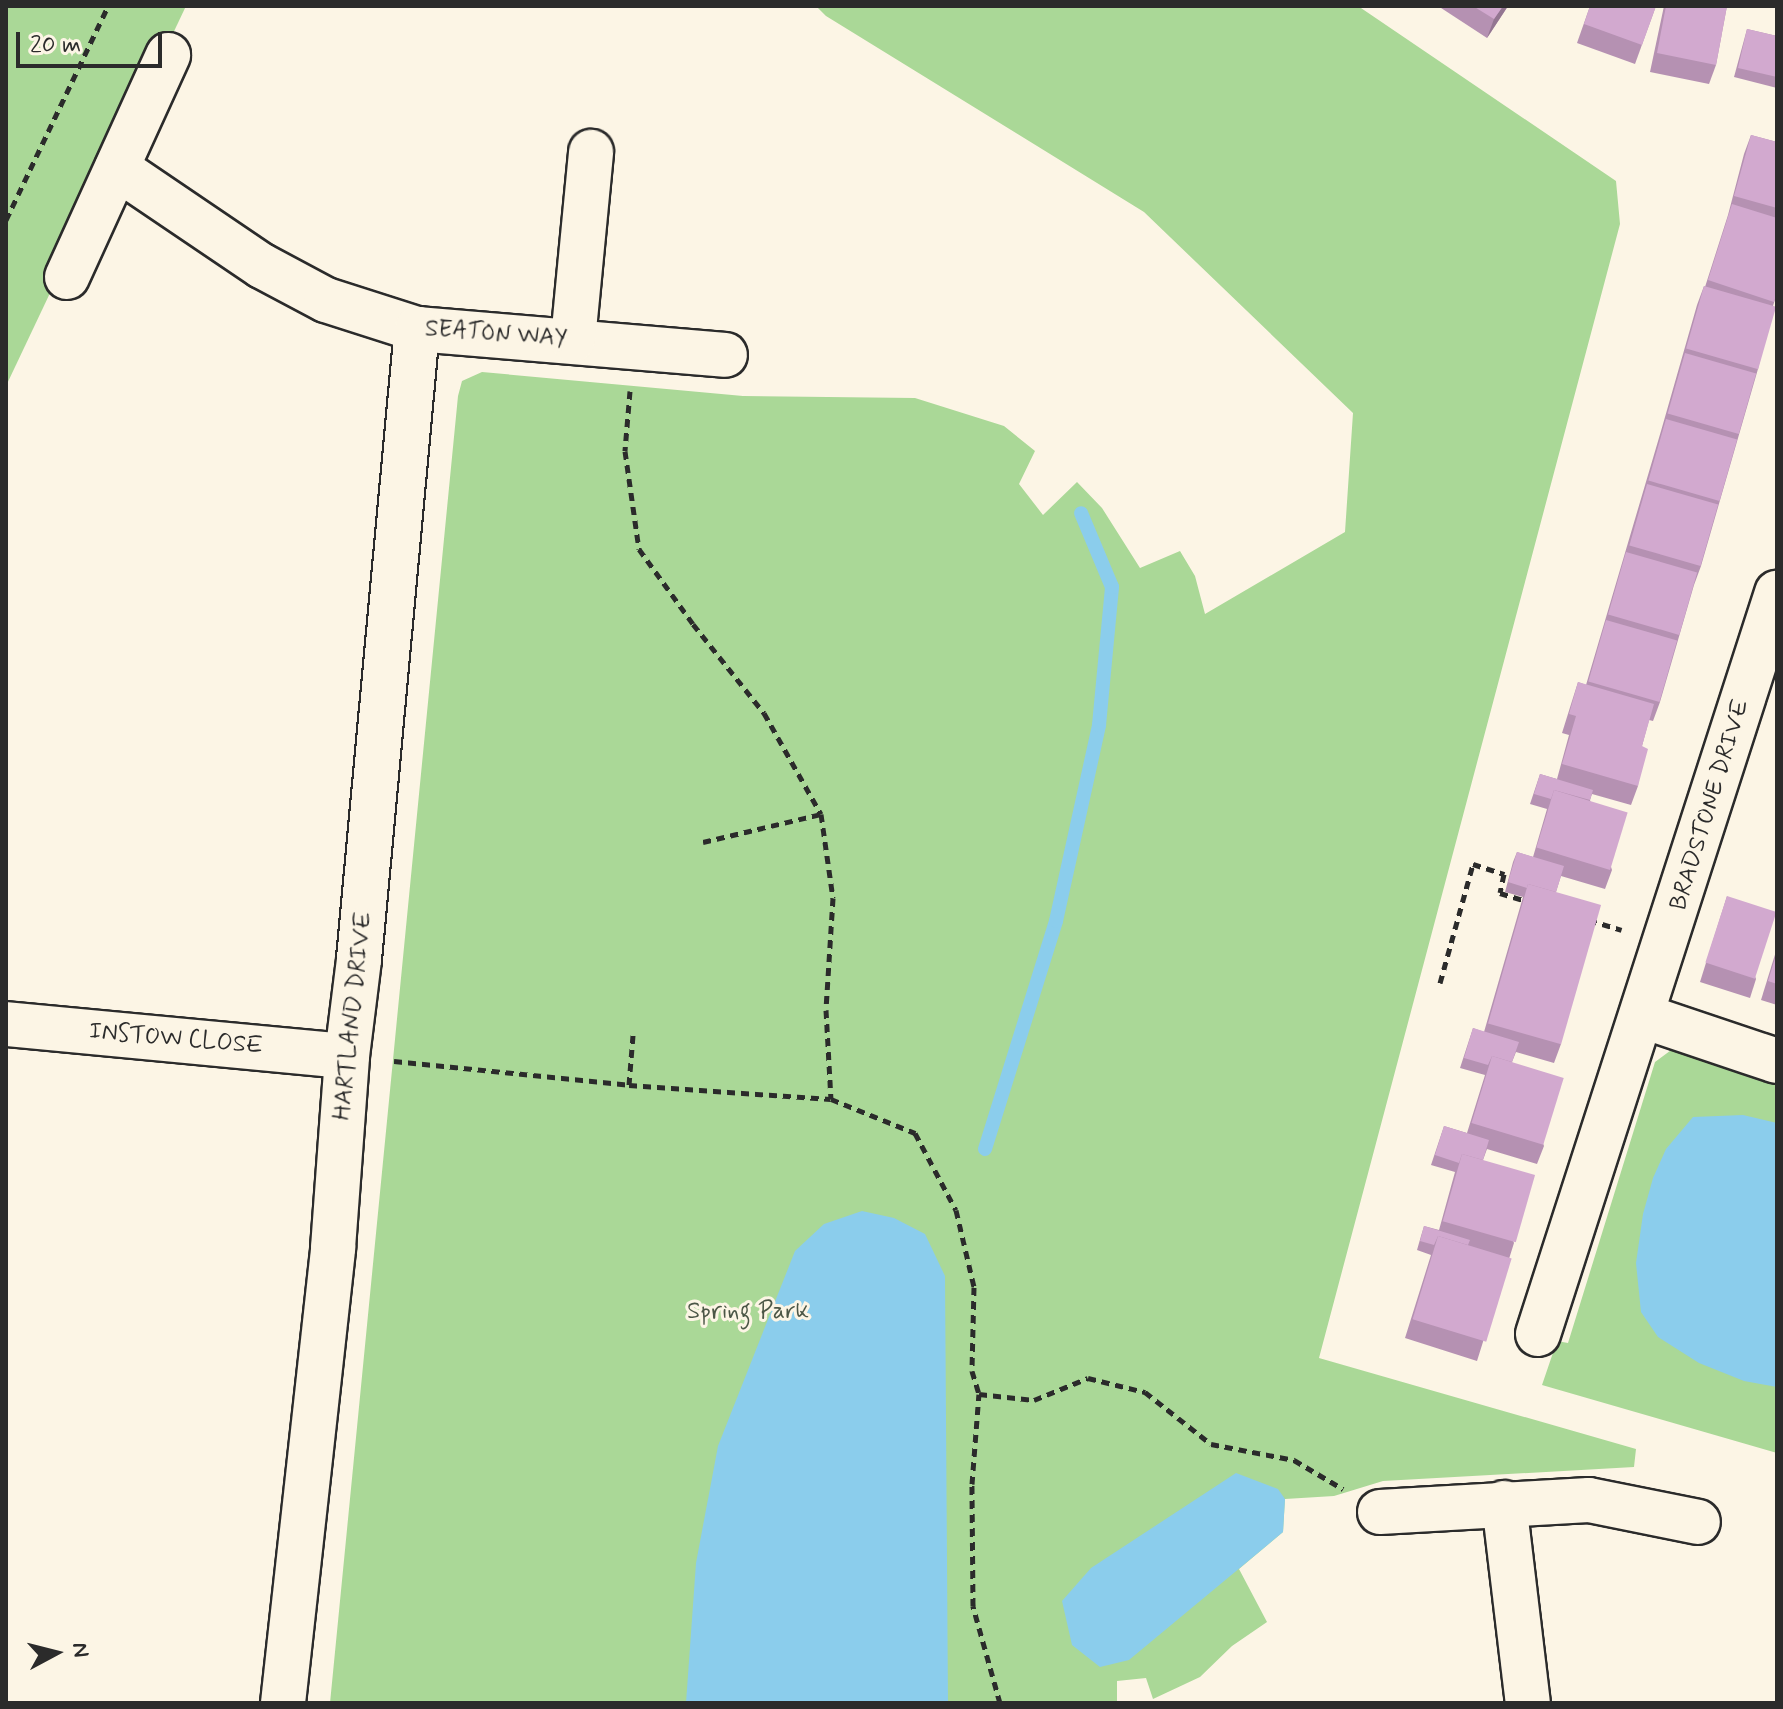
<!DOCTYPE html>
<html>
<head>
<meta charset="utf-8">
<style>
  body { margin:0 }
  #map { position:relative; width:1783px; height:1709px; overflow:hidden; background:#fcf5e5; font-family:Mynerve,sans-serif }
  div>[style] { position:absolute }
  .green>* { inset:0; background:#aad897 }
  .water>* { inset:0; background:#8bcdec }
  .stream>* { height:14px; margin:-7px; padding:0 7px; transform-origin:7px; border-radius:7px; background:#8bcdec }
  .path>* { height:5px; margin-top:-2.5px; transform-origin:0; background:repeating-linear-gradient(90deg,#2b2b2b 0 8px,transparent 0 14px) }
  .roads { filter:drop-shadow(2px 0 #2b2b2b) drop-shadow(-2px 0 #2b2b2b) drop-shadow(0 2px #2b2b2b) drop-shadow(0 -2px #2b2b2b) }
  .minor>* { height:44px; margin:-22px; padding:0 22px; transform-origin:22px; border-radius:22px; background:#fcf5e5 }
  .wall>* { inset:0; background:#b591b2 }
  .shaded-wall>* { inset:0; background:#937691 }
  .building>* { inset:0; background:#d2a9cf; transform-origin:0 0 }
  span { translate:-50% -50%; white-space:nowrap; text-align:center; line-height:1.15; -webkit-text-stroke:6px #fcf5e5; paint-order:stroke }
  .street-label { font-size:24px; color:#2b2b2b }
  .park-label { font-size:24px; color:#4b5646 }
  .frame { position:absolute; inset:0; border:8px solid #2b2b2b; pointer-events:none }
  .north { position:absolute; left:16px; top:1613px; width:80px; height:80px; -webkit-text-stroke:6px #fcf5e5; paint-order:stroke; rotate:83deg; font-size:22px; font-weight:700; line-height:32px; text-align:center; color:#2b2b2b }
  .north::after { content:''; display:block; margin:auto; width:28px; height:36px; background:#2b2b2b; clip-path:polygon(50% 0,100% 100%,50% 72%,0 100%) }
  .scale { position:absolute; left:16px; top:32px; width:146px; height:36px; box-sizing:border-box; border:4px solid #2b2b2b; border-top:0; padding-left:10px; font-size:24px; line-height:28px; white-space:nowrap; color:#2b2b2b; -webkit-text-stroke:6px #fcf5e5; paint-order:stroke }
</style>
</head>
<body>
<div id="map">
  <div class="green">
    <div style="clip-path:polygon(6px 6px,186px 6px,6px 386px)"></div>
    <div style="clip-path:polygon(816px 6px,1358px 6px,1616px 181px,1620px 224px,1319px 1358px,1636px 1449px,1634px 1467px,1383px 1481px,1334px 1496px,1285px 1499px,1283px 1532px,1239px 1569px,1267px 1622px,1232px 1646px,1200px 1677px,1153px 1699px,1146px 1678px,1117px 1681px,1117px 1701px,1090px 1703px,330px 1703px,458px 396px,462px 381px,482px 372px,743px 396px,915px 398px,1004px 426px,1035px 451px,1019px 484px,1043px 515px,1077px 482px,1102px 508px,1140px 568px,1180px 551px,1195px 576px,1205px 614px,1345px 532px,1353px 413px,1144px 212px,826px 16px)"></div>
    <div style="clip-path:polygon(1678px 1045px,1777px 1072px,1777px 1453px,1542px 1385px,1557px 1341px,1568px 1343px,1655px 1062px)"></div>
  </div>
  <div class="water">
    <div style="clip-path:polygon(1743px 1115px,1777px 1123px,1777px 1387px,1744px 1381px,1699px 1363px,1658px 1337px,1641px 1312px,1636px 1263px,1643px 1214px,1653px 1178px,1666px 1149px,1693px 1117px)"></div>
    <div style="clip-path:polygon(862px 1211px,894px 1218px,925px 1234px,945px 1276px,948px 1703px,686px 1703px,696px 1563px,718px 1446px,795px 1251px,824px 1224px)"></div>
    <div style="clip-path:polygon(1236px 1473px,1278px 1489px,1285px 1499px,1283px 1532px,1129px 1660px,1100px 1667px,1072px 1645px,1062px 1601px,1091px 1568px)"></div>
  </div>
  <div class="stream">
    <div style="left:985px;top:1149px;width:239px;rotate:-72.7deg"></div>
    <div style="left:1056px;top:921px;width:201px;rotate:-77.6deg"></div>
    <div style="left:1099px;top:725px;width:139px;rotate:-84.6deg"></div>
    <div style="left:1112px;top:587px;width:80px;rotate:-112.7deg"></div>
  </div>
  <div class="path">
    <div style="left:6px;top:220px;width:237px;rotate:-64.5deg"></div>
    <div style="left:630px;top:391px;width:60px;rotate:94.8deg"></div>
    <div style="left:625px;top:451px;width:99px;rotate:81.9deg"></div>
    <div style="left:639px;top:549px;width:92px;rotate:54.2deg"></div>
    <div style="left:693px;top:624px;width:114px;rotate:51.4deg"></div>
    <div style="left:764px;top:713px;width:116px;rotate:60.6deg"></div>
    <div style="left:821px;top:814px;width:85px;rotate:81.9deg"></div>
    <div style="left:833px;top:898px;width:112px;rotate:93.6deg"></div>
    <div style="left:826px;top:1010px;width:89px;rotate:86.8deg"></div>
    <div style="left:703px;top:842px;width:121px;rotate:-13.3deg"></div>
    <div style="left:1589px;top:920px;width:34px;rotate:17deg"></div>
    <div style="left:1440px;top:983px;width:123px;rotate:-74.5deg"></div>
    <div style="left:1473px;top:864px;width:33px;rotate:18deg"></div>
    <div style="left:1504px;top:874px;width:19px;rotate:102deg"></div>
    <div style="left:1500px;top:893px;width:27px;rotate:17deg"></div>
    <div style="left:394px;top:1061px;width:236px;rotate:5.8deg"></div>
    <div style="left:629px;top:1085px;width:202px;rotate:4deg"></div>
    <div style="left:831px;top:1099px;width:91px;rotate:22deg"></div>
    <div style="left:915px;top:1133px;width:87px;rotate:62deg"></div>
    <div style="left:956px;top:1210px;width:79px;rotate:76.8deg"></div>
    <div style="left:974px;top:1287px;width:84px;rotate:91.4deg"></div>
    <div style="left:972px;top:1371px;width:24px;rotate:73deg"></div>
    <div style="left:629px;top:1085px;width:50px;rotate:-85.4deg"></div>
    <div style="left:1000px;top:1703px;width:101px;rotate:-105.6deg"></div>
    <div style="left:973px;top:1606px;width:122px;rotate:-90.5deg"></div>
    <div style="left:972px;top:1484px;width:90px;rotate:-85.6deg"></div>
    <div style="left:979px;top:1394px;width:55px;rotate:6.2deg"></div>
    <div style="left:1034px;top:1400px;width:58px;rotate:-22.2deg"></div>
    <div style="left:1088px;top:1378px;width:59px;rotate:13.8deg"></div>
    <div style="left:1145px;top:1392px;width:84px;rotate:38.2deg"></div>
    <div style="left:1211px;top:1444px;width:85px;rotate:10.9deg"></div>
    <div style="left:1294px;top:1460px;width:57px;rotate:30.6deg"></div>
  </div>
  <div class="roads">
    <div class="minor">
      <div style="left:117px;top:168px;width:175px;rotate:34.1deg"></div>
      <div style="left:262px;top:266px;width:72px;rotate:28deg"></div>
      <div style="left:326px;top:300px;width:96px;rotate:17.7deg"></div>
      <div style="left:417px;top:329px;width:309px;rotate:4.8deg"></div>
      <div style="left:67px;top:277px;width:244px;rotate:-65.5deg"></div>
      <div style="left:573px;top:340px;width:189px;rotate:-84.5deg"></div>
      <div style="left:1643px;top:1016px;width:141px;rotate:18.6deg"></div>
      <div style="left:6px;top:1024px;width:342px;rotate:5.4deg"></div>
      <div style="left:1538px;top:1334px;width:779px;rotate:-72.12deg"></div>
      <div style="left:1504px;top:1503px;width:201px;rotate:83.2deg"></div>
      <div style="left:1380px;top:1512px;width:209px;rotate:-3.3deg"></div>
      <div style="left:1589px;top:1500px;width:111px;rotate:11.4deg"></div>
      <div style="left:283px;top:1703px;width:458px;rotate:-83.7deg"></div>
      <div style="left:333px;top:1248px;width:193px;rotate:-85.8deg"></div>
      <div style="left:347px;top:1056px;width:98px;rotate:-82.9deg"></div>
      <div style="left:359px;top:959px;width:633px;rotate:-84.74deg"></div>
    </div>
  </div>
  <div class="wall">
    <div style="clip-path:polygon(1438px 6px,1508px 6px,1487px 38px)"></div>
    <div style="clip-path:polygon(1590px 6px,1656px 6px,1635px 64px,1577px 43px)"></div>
    <div style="clip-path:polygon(1664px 6px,1727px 6px,1716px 65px,1709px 84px,1650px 72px)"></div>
    <div style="clip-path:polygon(1747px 29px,1777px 36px,1777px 88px,1734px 77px)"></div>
    <div style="clip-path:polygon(1751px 135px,1777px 142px,1777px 293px,1773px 306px,1758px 369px,1701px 566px,1694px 585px,1660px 702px,1653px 721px,1649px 720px,1642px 746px,1638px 786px,1631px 805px,1592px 794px,1590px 800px,1612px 870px,1605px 889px,1561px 876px,1556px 892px,1561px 1044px,1554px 1063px,1516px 1052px,1512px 1062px,1544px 1146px,1537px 1164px,1487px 1149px,1483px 1160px,1514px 1243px,1477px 1361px,1405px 1338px,1431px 1255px,1417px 1250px,1421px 1236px,1424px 1226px,1439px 1230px,1455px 1172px,1431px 1165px,1444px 1126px,1467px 1133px,1485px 1075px,1460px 1068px,1473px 1028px,1484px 1032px,1523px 897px,1505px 892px,1513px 862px,1517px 852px,1533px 857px,1547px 809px,1530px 804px,1540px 774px,1557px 779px,1569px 735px,1562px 733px,1572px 701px,1578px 682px,1586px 685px,1661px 431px,1697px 305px,1704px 286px,1705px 287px,1728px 215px,1744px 154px)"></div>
    <div style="clip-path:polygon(1727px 896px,1756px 979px,1750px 998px,1700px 982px)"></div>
    <div style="clip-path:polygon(1777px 948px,1777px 1005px,1761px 1000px)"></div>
  </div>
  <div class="shaded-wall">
    <div style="clip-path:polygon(1503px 6px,1508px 6px,1487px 38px,1494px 19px)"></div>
  </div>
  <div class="building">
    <div style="clip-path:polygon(1473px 6px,1503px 6px,1494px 19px)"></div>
    <div style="clip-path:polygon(1590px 6px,1656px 6px,1642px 45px,1584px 24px)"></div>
    <div style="clip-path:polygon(1666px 6px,1727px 6px,1716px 65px,1657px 53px)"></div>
    <div style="clip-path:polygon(1747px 29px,1777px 36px,1777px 77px,1738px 68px)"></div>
    <div style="clip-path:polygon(1751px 135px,1777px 142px,1777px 208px,1734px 196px)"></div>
    <div style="clip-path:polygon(1732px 204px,1777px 218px,1777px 293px,1774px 302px,1708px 280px)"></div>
    <div style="left:1704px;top:286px;width:75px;height:65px;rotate:16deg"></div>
    <div style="left:1685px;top:353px;width:74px;height:63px;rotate:16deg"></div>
    <div style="left:1666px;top:419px;width:74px;height:64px;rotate:16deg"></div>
    <div style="left:1647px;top:484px;width:74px;height:64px;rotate:16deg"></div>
    <div style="left:1626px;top:552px;width:74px;height:65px;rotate:16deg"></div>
    <div style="left:1606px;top:620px;width:74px;height:64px;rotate:16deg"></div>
    <div style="clip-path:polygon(1578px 682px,1654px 704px,1642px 746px,1648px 749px,1638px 786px,1562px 764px,1576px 716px,1569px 714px)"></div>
    <div style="clip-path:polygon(1540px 774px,1593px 790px,1590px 800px,1554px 790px,1551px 799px,1534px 794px)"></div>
    <div style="left:1554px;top:790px;width:77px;height:60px;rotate:17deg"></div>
    <div style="clip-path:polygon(1517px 852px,1564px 866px,1556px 892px,1528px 884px,1527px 888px,1508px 882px)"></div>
    <div style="left:1528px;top:884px;width:76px;height:145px;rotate:16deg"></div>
    <div style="left:1727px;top:896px;width:52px;height:70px;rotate:18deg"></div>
    <div style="clip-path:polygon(1777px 952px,1777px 984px,1768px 981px)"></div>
    <div style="clip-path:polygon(1473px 1028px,1519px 1042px,1512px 1062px,1492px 1056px,1488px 1065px,1464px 1058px)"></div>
    <div style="left:1492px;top:1056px;width:75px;height:70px;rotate:17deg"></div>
    <div style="clip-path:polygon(1444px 1126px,1489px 1140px,1483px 1160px,1462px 1154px,1459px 1163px,1435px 1155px)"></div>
    <div style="left:1462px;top:1154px;width:76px;height:70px;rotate:16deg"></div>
    <div style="clip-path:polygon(1424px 1226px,1470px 1240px,1468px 1245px,1438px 1236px,1434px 1245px,1420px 1241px)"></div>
    <div style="left:1438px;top:1236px;width:77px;height:87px;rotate:17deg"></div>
  </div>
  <div class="street-label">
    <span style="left:496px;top:334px;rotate:4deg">SEATON WAY</span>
    <span style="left:1710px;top:805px;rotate:-73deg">BRADSTONE DRIVE</span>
    <span style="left:353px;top:1016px;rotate:-84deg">HARTLAND DRIVE</span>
    <span style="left:176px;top:1039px;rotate:5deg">INSTOW CLOSE</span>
  </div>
  <div class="park-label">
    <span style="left:748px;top:1312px">Spring Park</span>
  </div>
  <div class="frame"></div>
  <div class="north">N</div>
  <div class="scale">20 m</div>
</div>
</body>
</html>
